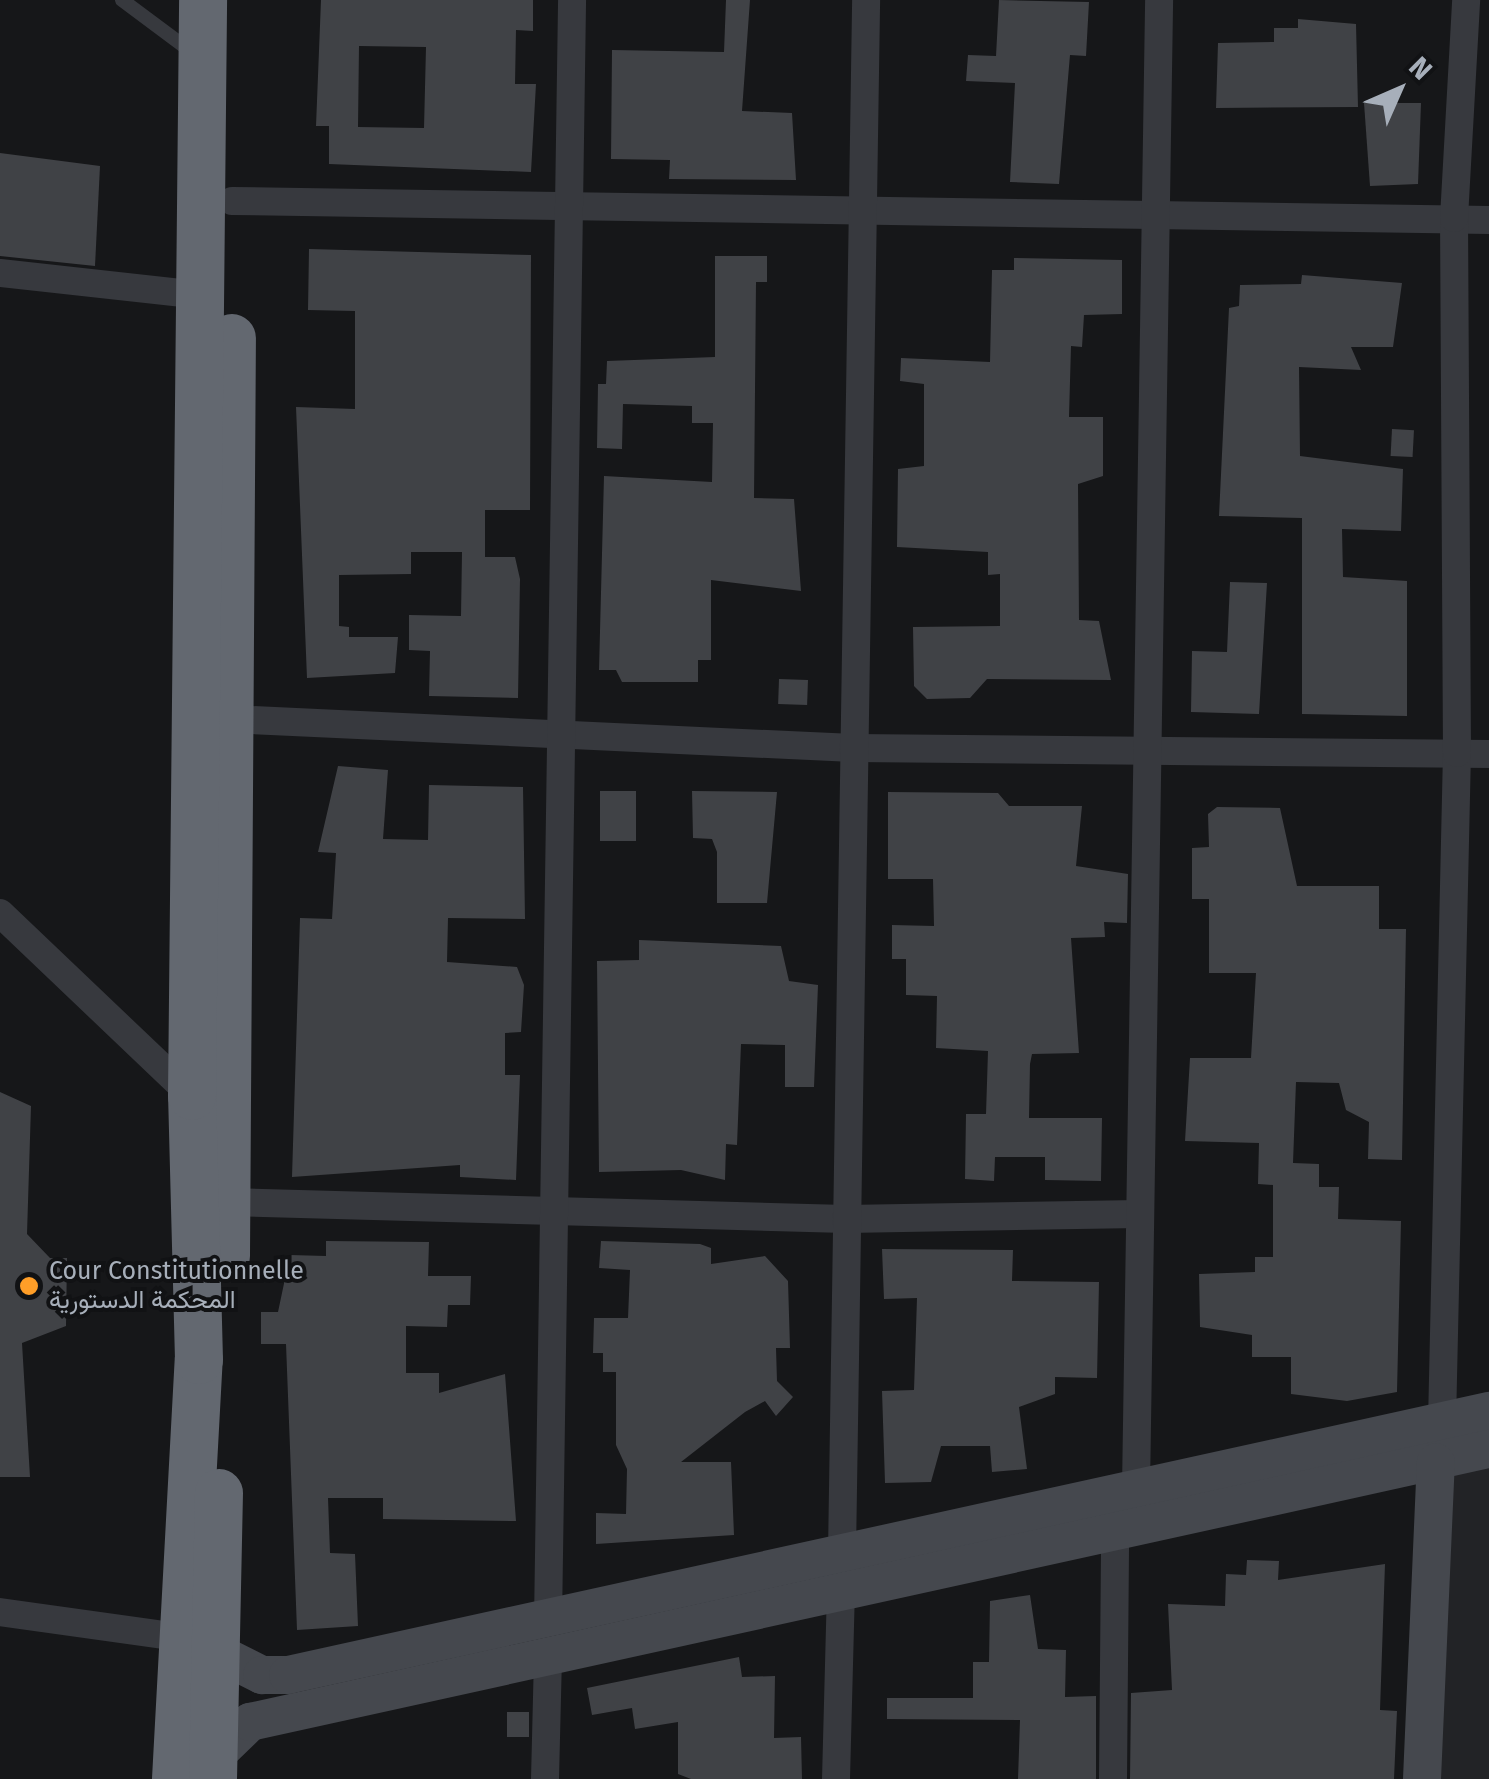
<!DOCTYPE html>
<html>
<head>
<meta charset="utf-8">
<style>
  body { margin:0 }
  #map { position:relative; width:1489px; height:1779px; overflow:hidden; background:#161719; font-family:"Fira Sans",Vazirmatn,sans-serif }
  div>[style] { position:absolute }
  .built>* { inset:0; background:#222326 }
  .building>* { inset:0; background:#404246; transform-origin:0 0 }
  .lane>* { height:14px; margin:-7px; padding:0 7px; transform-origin:7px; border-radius:7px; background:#37393e }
  .street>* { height:28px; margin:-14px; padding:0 14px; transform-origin:14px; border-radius:14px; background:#37393e }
  .secondary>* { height:38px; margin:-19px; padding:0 19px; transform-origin:19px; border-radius:19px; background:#45484e }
  .highway>* { height:48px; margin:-24px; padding:0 24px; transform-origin:24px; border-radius:24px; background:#636870 }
  .dots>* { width:28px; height:28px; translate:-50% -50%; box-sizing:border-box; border:5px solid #111214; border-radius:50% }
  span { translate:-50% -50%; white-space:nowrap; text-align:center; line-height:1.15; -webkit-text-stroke:8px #111214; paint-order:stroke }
  .poi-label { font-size:25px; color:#a7afba }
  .left { translate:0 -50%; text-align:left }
  .north { position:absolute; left:1349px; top:40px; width:100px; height:100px; -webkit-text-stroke:8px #111214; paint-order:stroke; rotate:45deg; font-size:28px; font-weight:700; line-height:40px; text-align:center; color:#a7afba }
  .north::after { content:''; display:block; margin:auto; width:35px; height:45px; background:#a7afba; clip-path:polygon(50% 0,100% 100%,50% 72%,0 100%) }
</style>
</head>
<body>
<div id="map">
  <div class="built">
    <div style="clip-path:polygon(1489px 1464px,1489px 1779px,1439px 1779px,1449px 1473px)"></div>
  </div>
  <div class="building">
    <div style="clip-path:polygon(evenodd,321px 0,533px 0,533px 31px,516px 30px,515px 84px,536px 84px,531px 172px,329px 164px,329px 126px,316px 126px,321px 0,359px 46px,426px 47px,424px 128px,358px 127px,359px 46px)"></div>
    <div style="clip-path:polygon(726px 0,750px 0,742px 111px,792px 113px,796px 180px,669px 179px,670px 160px,611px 159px,612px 50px,724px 52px)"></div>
    <div style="clip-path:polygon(999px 0,1089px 2px,1086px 56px,1070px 55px,1059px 184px,1010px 182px,1015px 83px,966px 81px,968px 55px,996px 56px)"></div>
    <div style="clip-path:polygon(1298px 19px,1356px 24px,1358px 107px,1216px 108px,1218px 43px,1274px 42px,1274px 28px,1298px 28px)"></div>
    <div style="clip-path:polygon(1364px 103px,1421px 103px,1418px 184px,1370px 186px)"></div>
    <div style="clip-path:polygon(0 153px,100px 166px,95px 266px,0 256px)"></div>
    <div style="clip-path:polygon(309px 249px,531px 255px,530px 510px,485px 510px,485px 557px,515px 557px,520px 579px,518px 698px,429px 696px,430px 651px,409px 650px,409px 615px,461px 616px,462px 552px,411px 552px,411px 574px,339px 575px,339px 626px,349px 627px,349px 637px,398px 637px,395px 673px,307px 678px,296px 407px,355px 409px,355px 311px,308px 310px)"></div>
    <div style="clip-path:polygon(715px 256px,767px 256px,767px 282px,756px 282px,754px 498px,794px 499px,801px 591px,711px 580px,711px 660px,698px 660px,698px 682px,622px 682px,616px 670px,599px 670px,604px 476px,712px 482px,713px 423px,692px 423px,692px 406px,623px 404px,622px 449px,597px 448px,598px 384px,606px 384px,607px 361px,715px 357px)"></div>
    <div style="clip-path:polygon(1014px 258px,1122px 260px,1122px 314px,1084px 315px,1082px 347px,1071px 346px,1069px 417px,1103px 417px,1103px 476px,1078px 484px,1079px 620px,1099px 621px,1111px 680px,987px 679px,970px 698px,927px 699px,914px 686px,913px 627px,1000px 626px,1000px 574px,988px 575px,988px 552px,897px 547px,898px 469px,924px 466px,924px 384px,900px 381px,901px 358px,990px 362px,992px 270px,1014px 270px)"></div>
    <div style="clip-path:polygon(1302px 275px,1402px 283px,1393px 347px,1351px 347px,1361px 370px,1299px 367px,1300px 456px,1403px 469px,1401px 531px,1342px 529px,1343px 577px,1407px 581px,1407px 716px,1302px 714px,1302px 518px,1219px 516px,1229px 308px,1239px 306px,1240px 285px,1301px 284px)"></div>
    <div style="left:1392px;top:429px;width:22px;height:27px;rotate:3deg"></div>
    <div style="clip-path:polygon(1230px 582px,1267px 583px,1259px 714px,1191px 712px,1192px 651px,1227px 652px)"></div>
    <div style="left:779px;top:679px;width:29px;height:25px;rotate:2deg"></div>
    <div style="clip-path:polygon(338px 766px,388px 770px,383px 839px,428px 840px,429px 785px,523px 787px,525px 919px,448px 918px,447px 962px,517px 967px,524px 985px,521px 1032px,505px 1033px,505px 1075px,520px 1075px,516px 1180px,460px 1177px,460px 1165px,292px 1177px,300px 918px,332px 919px,336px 853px,318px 852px)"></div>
    <div style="left:600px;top:791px;width:36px;height:50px"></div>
    <div style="clip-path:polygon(692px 791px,777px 792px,767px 903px,717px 903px,717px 852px,712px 839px,693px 838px)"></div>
    <div style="clip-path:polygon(888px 792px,998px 793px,1009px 806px,1082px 806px,1076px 866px,1128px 874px,1127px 923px,1104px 922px,1105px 937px,1071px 938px,1079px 1053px,1032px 1054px,1030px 1064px,1029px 1118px,1102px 1118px,1101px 1181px,1045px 1180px,1045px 1157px,995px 1157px,994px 1181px,965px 1179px,966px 1114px,986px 1114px,988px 1051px,936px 1048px,937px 996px,906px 995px,906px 959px,892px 959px,892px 925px,934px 926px,933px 879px,888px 879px)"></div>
    <div style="clip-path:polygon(1217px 807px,1280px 808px,1297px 886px,1379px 886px,1379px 929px,1406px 929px,1402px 1160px,1368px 1159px,1369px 1122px,1346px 1110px,1339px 1083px,1296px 1082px,1293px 1163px,1319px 1164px,1319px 1187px,1339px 1187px,1338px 1219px,1401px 1221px,1397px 1392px,1347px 1401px,1291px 1394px,1291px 1357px,1252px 1357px,1252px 1335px,1200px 1327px,1199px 1274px,1255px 1272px,1255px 1257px,1273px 1257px,1273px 1185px,1258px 1184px,1259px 1143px,1185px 1141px,1190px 1058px,1251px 1058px,1256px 973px,1209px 973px,1209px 899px,1192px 899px,1192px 848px,1209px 847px,1208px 814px)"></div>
    <div style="clip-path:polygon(639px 940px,781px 946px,789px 981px,818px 985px,814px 1087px,785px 1087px,785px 1045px,741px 1044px,737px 1145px,726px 1144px,725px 1180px,681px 1170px,599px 1172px,597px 961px,639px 960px)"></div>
    <div style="clip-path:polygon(0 1092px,31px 1106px,27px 1234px,50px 1258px,67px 1258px,66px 1326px,22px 1343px,30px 1477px,0 1477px)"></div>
    <div style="clip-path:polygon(326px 1241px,429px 1242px,428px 1276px,471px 1276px,470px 1305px,448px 1305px,447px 1327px,406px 1326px,406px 1373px,439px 1373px,439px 1393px,505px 1374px,516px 1521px,383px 1519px,383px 1498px,328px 1498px,330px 1553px,355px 1554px,358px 1626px,297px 1630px,286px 1344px,261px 1344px,261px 1312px,278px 1312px,290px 1255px,326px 1256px)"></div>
    <div style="clip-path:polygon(601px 1241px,700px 1244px,711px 1248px,711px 1264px,765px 1256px,788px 1281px,790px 1348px,776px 1348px,777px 1381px,793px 1397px,776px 1416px,765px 1401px,745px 1412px,681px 1462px,731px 1462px,734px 1535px,596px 1544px,596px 1513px,626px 1514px,627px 1469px,616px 1445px,616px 1372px,603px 1372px,603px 1353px,593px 1353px,594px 1318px,628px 1318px,630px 1270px,599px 1268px)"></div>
    <div style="clip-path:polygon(882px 1249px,1013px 1250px,1012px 1281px,1099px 1282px,1097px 1378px,1055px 1377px,1055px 1394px,1019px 1407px,1027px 1469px,992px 1472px,990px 1446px,941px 1446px,931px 1482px,885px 1483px,882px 1391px,914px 1390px,917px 1298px,884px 1299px)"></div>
    <div style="clip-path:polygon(1247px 1560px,1279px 1561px,1278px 1580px,1385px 1564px,1380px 1710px,1397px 1711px,1394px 1779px,1130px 1779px,1131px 1693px,1172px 1690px,1168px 1604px,1225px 1606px,1226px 1574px,1246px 1575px)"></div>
    <div style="clip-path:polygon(1030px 1595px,1038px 1649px,1066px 1650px,1065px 1697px,1096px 1696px,1096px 1779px,1018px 1779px,1020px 1720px,887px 1719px,887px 1698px,973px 1698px,973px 1662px,989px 1662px,990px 1601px)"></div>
    <div style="clip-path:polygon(739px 1657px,742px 1677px,775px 1676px,774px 1738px,801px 1737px,802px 1779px,691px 1779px,678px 1774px,678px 1722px,635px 1729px,632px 1708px,592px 1715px,587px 1688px)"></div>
    <div style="left:529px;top:1712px;width:25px;height:22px;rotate:90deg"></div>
  </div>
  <div class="lane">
    <div style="left:122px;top:0;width:89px;rotate:36.7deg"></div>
  </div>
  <div class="street">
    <div style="left:232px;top:201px;width:1257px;rotate:0.87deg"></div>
    <div style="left:0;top:273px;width:200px;rotate:6.3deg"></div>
    <div style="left:230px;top:719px;width:624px;rotate:2.67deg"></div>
    <div style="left:853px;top:748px;width:636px;rotate:0.54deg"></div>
    <div style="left:0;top:913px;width:265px;rotate:43.6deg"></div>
    <div style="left:228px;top:1202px;width:618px;rotate:1.58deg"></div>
    <div style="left:846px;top:1219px;width:293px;rotate:-1deg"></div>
    <div style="left:1442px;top:1423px;width:670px;rotate:-88.72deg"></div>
    <div style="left:1457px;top:753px;width:535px;rotate:-90.32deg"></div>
    <div style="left:1454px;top:218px;width:218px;rotate:-86.8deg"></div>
    <div style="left:1136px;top:1488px;width:1488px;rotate:-89.11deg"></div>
    <div style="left:842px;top:1553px;width:1553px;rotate:-89.11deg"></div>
    <div style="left:0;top:1612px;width:179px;rotate:8deg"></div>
    <div style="left:548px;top:1622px;width:1622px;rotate:-89.15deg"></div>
    <div style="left:545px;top:1779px;width:121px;rotate:-88.6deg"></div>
    <div style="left:836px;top:1779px;width:188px;rotate:-88.5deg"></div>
    <div style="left:1113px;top:1779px;width:247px;rotate:-89.5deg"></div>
  </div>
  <div class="secondary">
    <div style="left:214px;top:1651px;width:54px;rotate:26.6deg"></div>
    <div style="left:262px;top:1675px;width:26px"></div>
    <div style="left:288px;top:1675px;width:1230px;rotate:-12.4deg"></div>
    <div style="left:213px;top:1758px;width:52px;rotate:-44.2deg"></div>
    <div style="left:250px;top:1722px;width:1269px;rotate:-12.43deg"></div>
    <div style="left:1422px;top:1779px;width:317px;rotate:-87.5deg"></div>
  </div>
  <div class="highway">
    <div style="left:226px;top:1256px;width:918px;rotate:-89.63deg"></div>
    <div style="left:176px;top:1779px;width:420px;rotate:-86.9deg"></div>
    <div style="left:199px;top:1360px;width:264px;rotate:-91.5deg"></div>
    <div style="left:192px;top:1096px;width:1096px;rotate:-89.42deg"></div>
    <div style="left:213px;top:1779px;width:286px;rotate:-88.8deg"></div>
  </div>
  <div class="dots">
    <div style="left:29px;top:1286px;background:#ff9e28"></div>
  </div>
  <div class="poi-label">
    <span class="left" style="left:49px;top:1286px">Cour Constitutionnelle<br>المحكمة الدستورية</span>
  </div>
  <div class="north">N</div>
</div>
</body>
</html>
